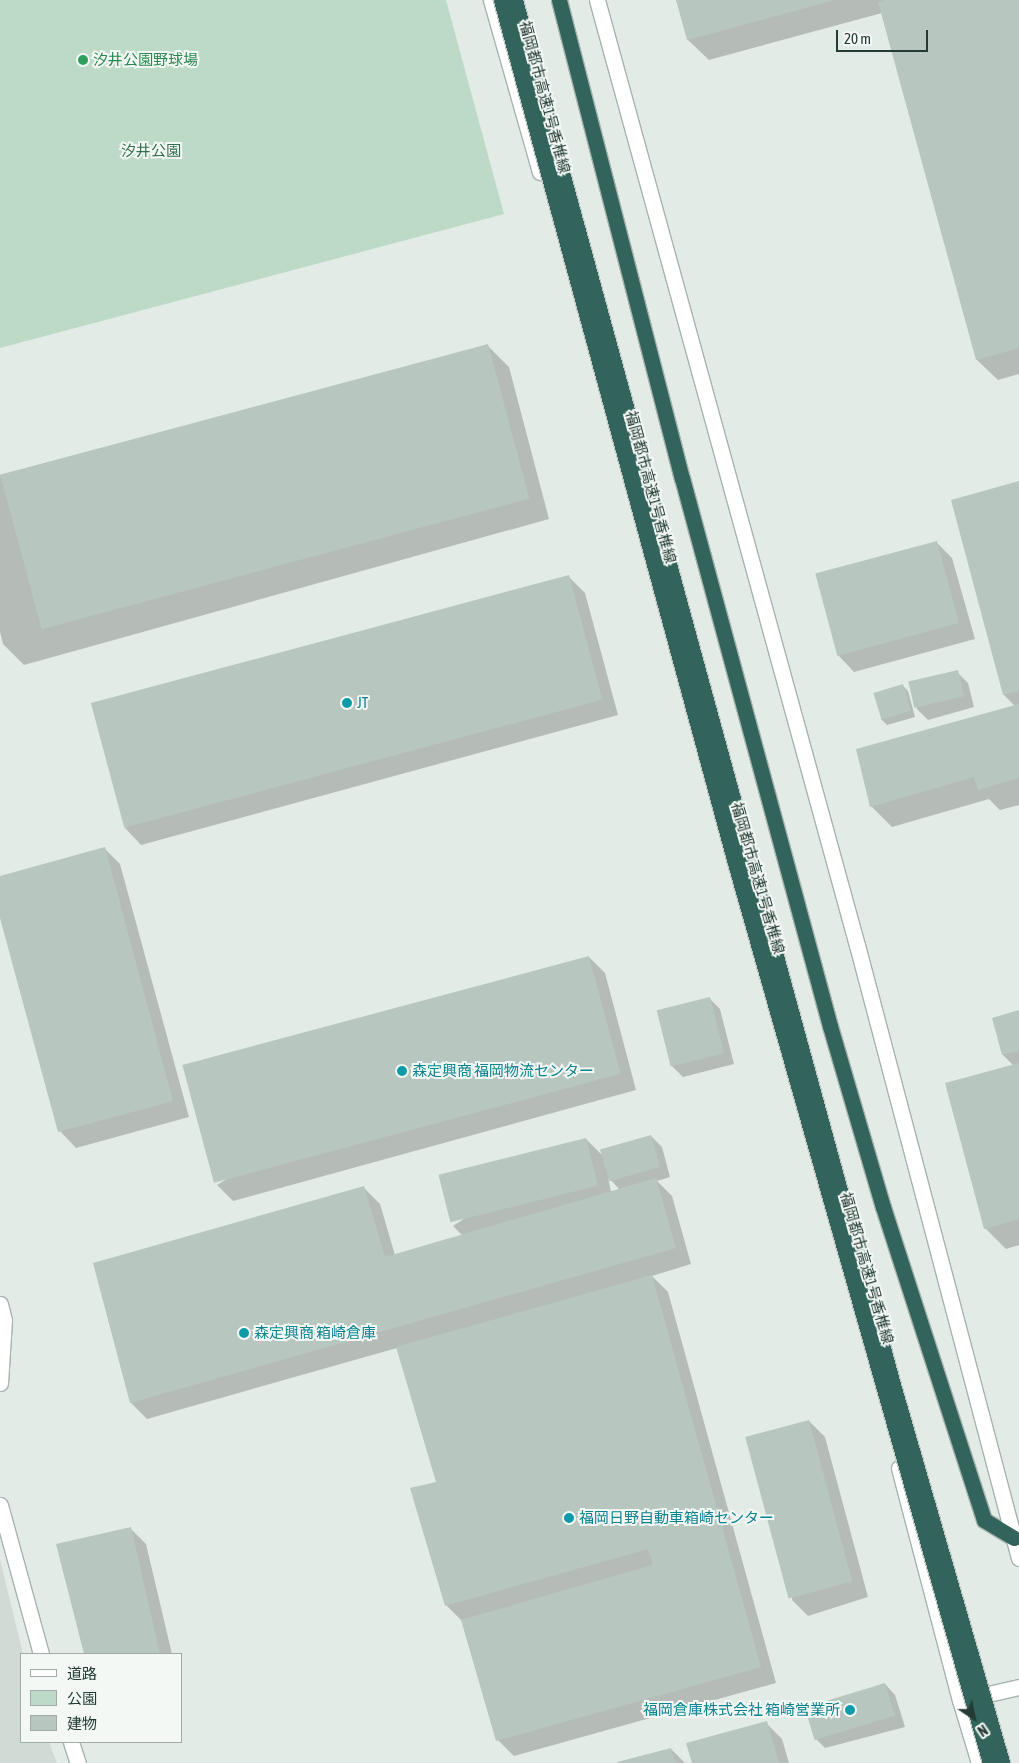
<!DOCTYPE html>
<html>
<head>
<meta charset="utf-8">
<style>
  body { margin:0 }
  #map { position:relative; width:1019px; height:1763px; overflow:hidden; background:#e3ebe7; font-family:"Asap Condensed","Noto Sans JP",sans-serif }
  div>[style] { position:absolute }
  .built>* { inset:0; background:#d1dbd6 }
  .green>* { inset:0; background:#bddac6 }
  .shadow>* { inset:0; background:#0003 }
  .building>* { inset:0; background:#b8c6c0; transform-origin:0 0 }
  .roads { filter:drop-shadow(1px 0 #a6b3ae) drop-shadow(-1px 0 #a6b3ae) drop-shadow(0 1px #a6b3ae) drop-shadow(0 -1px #a6b3ae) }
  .lane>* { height:15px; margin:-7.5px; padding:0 7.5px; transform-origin:7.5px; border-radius:7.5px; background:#fff }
  .secondary>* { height:15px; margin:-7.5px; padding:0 7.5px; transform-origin:7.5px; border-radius:7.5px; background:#fff }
  .highway>* { height:15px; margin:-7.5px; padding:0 7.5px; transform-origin:7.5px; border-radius:7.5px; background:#32645b }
  .bridges { filter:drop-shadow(1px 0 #c2c8c6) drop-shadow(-1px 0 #c2c8c6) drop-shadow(0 1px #c2c8c6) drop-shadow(0 -1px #c2c8c6) }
  .highway-bridge>* { height:15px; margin:-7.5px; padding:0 7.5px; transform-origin:7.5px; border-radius:7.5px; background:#32645b }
  .dots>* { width:14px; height:14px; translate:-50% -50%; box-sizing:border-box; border:2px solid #f3f8f5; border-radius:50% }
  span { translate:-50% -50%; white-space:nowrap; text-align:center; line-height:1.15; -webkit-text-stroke:4px #f3f8f5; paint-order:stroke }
  .leisure-label { font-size:15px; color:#27864d }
  .left { translate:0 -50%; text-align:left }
  .street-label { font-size:15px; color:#243b35 }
  .park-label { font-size:15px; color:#326e4a }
  .culture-label { font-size:15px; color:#0d838f }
  .right { translate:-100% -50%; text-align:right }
  .legend { position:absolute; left:20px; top:1653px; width:162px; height:90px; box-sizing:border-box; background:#f3f8f5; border:1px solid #a0aca8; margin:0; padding:6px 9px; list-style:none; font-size:15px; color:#243b35 }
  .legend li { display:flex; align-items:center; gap:10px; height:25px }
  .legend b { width:25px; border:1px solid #a0aca8 }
  .north { position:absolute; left:949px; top:1693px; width:50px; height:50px; -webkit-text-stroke:4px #f3f8f5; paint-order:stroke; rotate:146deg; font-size:14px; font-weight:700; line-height:20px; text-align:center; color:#243b35 }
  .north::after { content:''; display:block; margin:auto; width:18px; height:22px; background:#243b35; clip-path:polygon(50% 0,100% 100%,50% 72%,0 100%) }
  .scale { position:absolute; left:836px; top:30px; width:92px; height:22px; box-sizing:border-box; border:2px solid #243b35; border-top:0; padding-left:6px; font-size:15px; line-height:18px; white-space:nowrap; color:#243b35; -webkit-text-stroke:4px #f3f8f5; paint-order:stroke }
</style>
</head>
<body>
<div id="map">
  <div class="built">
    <div style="clip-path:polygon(0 1559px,23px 1654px,21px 1742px,49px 1742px,57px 1763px,0 1763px)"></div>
  </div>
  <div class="green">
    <div style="clip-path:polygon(0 0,446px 0,504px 214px,0 348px)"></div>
  </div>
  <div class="shadow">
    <div style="clip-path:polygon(677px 0,1019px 0,1019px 374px,998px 380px,977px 360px,882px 13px,709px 60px,688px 40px)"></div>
    <div style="clip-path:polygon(488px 346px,509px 367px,549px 519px,24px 665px,3px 644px,0 632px,0 475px)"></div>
    <div style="clip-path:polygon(1019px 482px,1019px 805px,1000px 810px,989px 799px,892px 827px,871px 806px,1015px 706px,1004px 695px)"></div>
    <div style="clip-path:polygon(936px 542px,952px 558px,975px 639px,854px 672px,838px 655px)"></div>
    <div style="clip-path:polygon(569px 577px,585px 593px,618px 715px,141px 845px,125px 828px)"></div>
    <div style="clip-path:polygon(957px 672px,968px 683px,974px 707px,928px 720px,917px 709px,910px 684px)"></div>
    <div style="clip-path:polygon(903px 686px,908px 691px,915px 717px,887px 725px,881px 719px)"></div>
    <div style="clip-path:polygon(104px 848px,120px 864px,189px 1117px,76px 1148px,60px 1131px,0 913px,0 877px)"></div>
    <div style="clip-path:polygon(589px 957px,605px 973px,636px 1090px,233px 1201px,217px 1185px)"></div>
    <div style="clip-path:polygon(709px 998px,720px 1009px,734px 1064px,683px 1077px,672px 1066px)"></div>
    <div style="clip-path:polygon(1019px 1012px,1019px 1245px,1006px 1249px,985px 1228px,1014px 1066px,1003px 1055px,994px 1019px)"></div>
    <div style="clip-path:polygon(evenodd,651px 1136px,662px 1147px,670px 1177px,657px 1181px,672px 1196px,691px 1264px,652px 1276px,668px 1292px,776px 1683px,514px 1756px,498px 1740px,463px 1622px,447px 1606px,412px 1489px,438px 1482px,397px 1348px,147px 1419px,131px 1403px,364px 1188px,380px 1204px,395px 1255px,463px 1236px,453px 1226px,586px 1139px,604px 1157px,651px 1136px,608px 1177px,620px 1190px,611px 1192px,608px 1177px)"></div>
    <div style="clip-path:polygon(809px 1421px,825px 1437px,868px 1597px,808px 1616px,792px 1600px)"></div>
    <div style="clip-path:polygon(130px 1528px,146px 1544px,172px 1654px,86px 1654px,58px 1545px)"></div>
    <div style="clip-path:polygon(885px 1684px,895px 1695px,905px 1727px,825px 1748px,814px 1737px)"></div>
    <div style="clip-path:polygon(766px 1723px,782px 1739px,789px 1763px,693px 1763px)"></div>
    <div style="clip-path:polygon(671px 1749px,685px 1763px,619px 1763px)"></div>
  </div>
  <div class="building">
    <div style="clip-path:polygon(676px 0,831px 0,831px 1px,687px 40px)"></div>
    <div style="clip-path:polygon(884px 0,1019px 0,1019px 348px,976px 360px,878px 2px)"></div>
    <div style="left:488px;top:344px;width:160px;height:505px;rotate:75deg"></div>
    <div style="clip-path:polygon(1019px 481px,1019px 691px,1003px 695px,951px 500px)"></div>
    <div style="left:937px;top:541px;width:85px;height:126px;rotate:75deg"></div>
    <div style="left:569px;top:575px;width:129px;height:495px;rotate:75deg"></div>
    <div style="left:958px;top:670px;width:27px;height:51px;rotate:77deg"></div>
    <div style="left:903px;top:684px;width:28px;height:31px;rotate:73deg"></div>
    <div style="clip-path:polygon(1019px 704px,1019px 778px,978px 790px,974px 777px,870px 807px,856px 749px)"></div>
    <div style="clip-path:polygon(105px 847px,173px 1101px,58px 1132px,0 918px,0 876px)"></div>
    <div style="left:589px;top:956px;width:122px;height:421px;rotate:75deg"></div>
    <div style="left:710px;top:997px;width:58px;height:55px;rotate:76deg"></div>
    <div style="clip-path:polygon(1019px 1010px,1019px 1051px,1002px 1055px,992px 1018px)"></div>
    <div style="clip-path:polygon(1019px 1063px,1019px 1219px,984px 1229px,945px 1083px)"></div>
    <div style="left:651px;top:1135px;width:33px;height:53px;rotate:74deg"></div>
    <div style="left:586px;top:1138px;width:49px;height:152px;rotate:76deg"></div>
    <div style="clip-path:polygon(656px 1178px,676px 1248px,130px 1403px,93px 1263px,364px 1186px,385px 1257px)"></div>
    <div style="clip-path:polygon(652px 1275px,761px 1667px,496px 1741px,461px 1620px,653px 1565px,648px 1549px,445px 1606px,410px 1488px,436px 1482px,396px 1347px)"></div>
    <div style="left:809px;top:1420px;width:167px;height:66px;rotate:75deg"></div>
    <div style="clip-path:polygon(131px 1527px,160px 1654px,84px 1654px,56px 1544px)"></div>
    <div style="left:885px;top:1683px;width:34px;height:84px;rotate:73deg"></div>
    <div style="clip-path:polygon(767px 1721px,779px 1763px,692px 1763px,686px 1743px)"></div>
    <div style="clip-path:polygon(671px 1748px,676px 1763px,617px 1763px,617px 1762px)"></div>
  </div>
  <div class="roads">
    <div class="lane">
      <div style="left:0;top:1304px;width:16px;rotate:76deg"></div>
      <div style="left:4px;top:1320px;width:63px;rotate:93.6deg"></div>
      <div style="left:0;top:1505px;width:155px;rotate:74.6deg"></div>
      <div style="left:71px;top:1742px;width:22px;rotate:72deg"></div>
    </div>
    <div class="secondary">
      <div style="left:491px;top:0;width:179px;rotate:74.1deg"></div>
      <div style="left:597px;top:0;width:980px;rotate:74.62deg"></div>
      <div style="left:857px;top:945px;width:634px;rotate:75.2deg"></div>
      <div style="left:899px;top:1468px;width:240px;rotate:75.3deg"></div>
      <div style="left:960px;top:1700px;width:66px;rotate:73.2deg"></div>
      <div style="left:971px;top:1698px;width:49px;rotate:-12.9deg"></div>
    </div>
    <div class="highway">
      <div style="left:559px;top:0;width:494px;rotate:75.6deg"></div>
      <div style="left:682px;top:478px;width:568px;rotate:74.89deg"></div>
      <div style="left:830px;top:1026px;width:189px;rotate:73.7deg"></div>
      <div style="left:883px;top:1207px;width:329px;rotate:72.1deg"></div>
      <div style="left:984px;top:1520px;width:35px;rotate:31deg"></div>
    </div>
  </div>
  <div class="bridges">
    <div class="highway-bridge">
      <div style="left:501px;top:0;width:894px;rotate:74.83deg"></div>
      <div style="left:735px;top:863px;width:935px;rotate:74.18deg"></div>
      <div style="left:515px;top:0;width:1432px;rotate:74.73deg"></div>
      <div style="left:892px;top:1381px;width:398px;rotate:73.9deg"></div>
    </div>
  </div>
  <div class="dots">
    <div style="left:83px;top:60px;background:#2e9e5b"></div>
    <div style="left:347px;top:703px;background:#0f9aa8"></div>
    <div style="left:402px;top:1071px;background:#0f9aa8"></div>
    <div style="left:244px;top:1333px;background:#0f9aa8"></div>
    <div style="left:569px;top:1518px;background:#0f9aa8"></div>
    <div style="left:850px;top:1710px;background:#0f9aa8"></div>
  </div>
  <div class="leisure-label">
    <span class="left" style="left:93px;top:60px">汐井公園野球場</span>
  </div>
  <div class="street-label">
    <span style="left:545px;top:97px;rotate:75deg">福岡都市高速1号香椎線</span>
    <span style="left:651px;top:487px;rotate:75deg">福岡都市高速1号香椎線</span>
    <span style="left:758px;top:878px;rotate:74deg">福岡都市高速1号香椎線</span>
    <span style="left:867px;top:1268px;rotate:74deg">福岡都市高速1号香椎線</span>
  </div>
  <div class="park-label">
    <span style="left:151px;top:151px">汐井公園</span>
  </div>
  <div class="culture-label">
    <span class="left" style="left:357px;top:703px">JT</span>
    <span class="left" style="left:412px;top:1071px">森定興商 福岡物流センター</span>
    <span class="left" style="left:254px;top:1333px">森定興商 箱崎倉庫</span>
    <span class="left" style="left:579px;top:1518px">福岡日野自動車箱崎センター</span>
    <span class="right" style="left:840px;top:1710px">福岡倉庫株式会社 箱崎営業所</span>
  </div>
  <ul class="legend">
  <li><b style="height:6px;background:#fff"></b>道路</li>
  <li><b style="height:14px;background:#bddac6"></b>公園</li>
  <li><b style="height:14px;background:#b8c6c0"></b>建物</li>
  </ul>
  <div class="north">N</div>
  <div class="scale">20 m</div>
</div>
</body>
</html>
